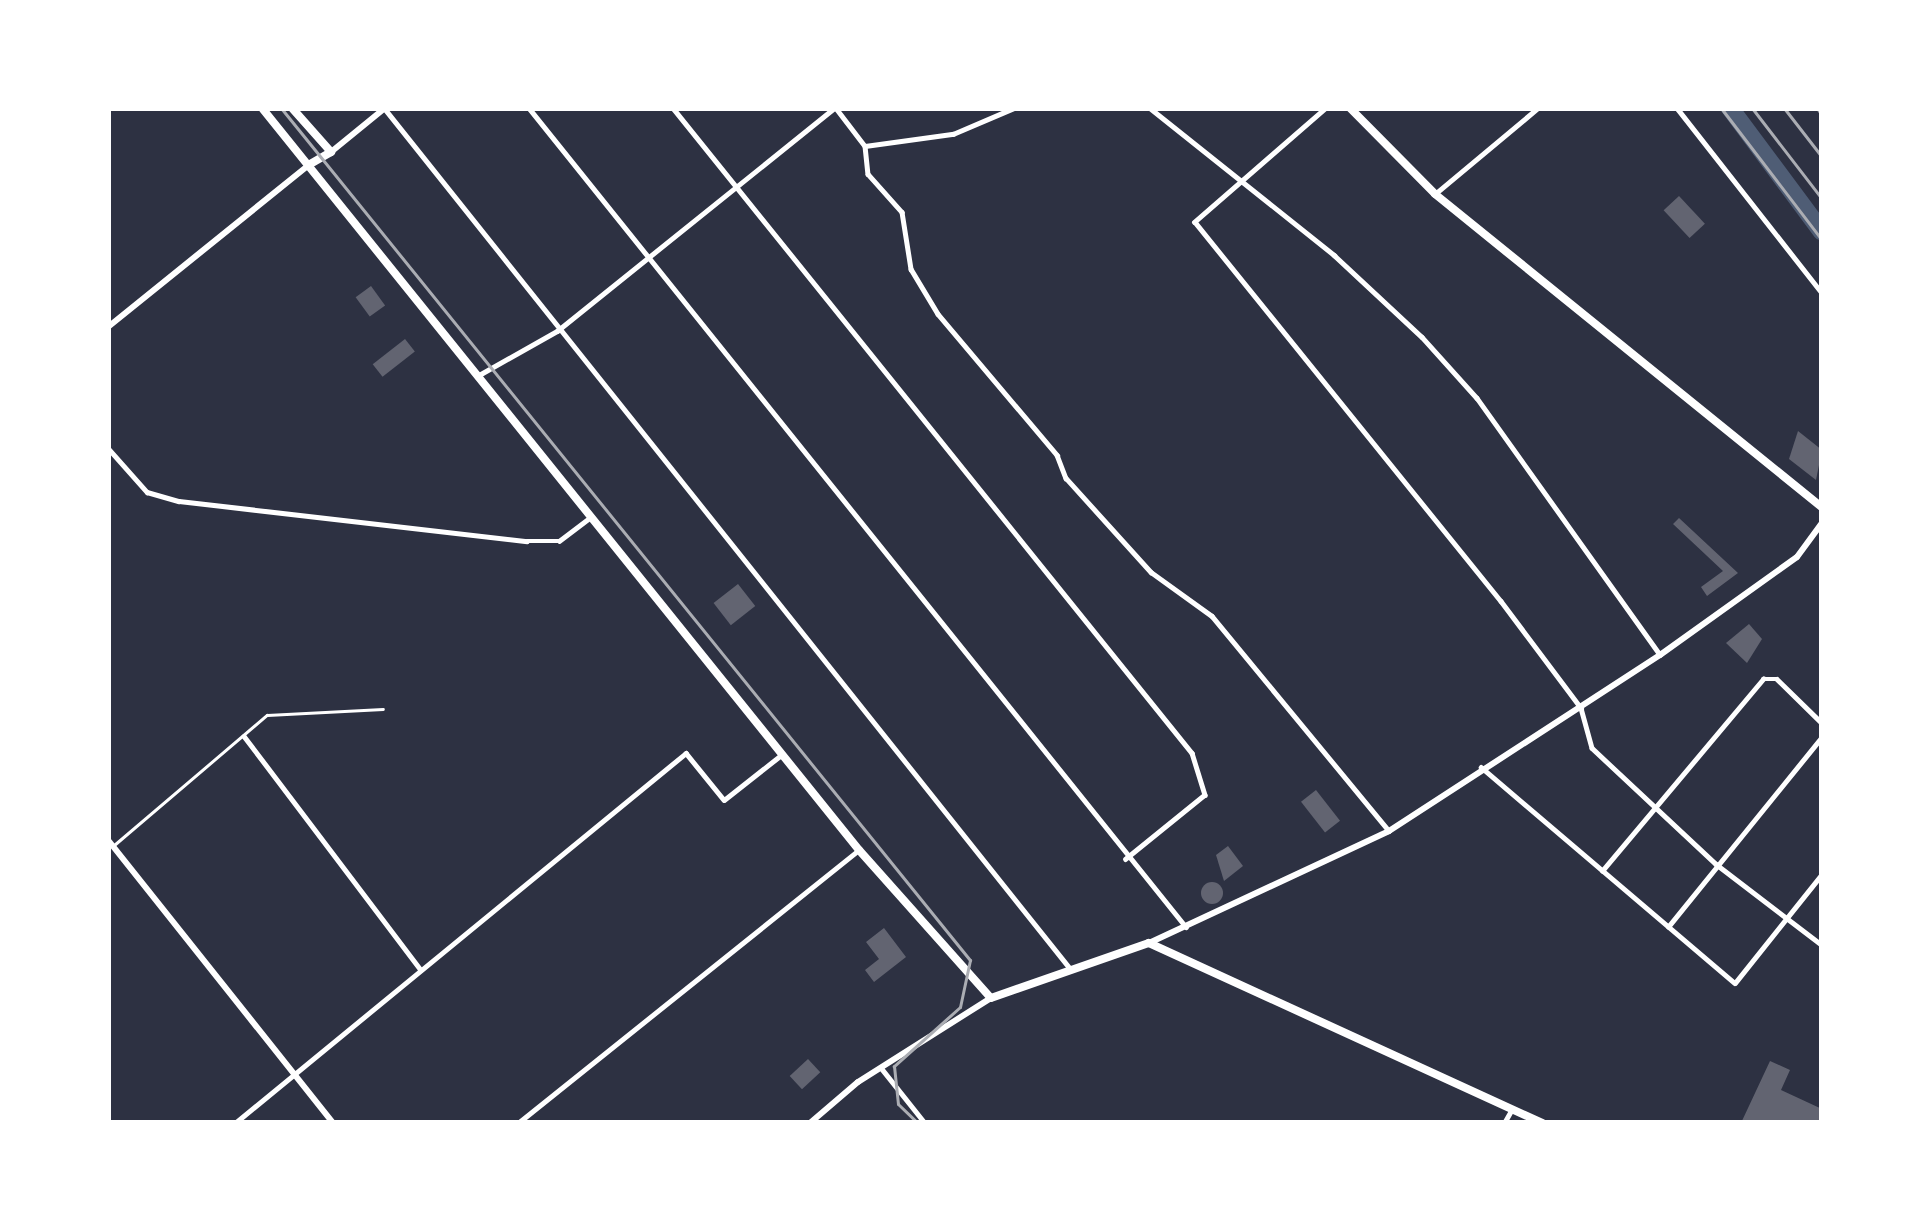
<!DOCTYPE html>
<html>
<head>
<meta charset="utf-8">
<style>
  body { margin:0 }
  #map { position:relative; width:1930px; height:1231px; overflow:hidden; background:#2d3142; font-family:"Roboto Condensed",sans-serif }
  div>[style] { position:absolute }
  .river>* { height:18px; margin:-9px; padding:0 9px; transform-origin:9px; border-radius:9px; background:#4f5d75 }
  .building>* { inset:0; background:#626471; transform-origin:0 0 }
  .round { border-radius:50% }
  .service>* { height:3px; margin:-1.5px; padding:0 1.5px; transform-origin:1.5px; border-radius:1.5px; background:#fff }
  .minor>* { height:4.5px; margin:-2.25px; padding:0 2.25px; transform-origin:2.25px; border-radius:2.25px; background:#fff }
  .tertiary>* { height:6px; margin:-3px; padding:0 3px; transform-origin:3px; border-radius:3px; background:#fff }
  .secondary>* { height:8px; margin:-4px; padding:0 4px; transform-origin:4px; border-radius:4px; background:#fff }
  .tram>* { height:3px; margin:-1.5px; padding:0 1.5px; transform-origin:1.5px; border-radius:1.5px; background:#abadb3 }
  .rail>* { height:3px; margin:-1.5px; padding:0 1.5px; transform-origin:1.5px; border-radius:1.5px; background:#abadb3 }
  span { translate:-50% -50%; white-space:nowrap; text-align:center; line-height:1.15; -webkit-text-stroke:9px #fff; paint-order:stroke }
  .frame { position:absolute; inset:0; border:111px solid #fff; pointer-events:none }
</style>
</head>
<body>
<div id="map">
  <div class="river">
    <div style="left:1730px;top:108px;width:154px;rotate:53.4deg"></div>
  </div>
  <div class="building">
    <div style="left:1679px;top:196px;width:38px;height:21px;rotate:47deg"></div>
    <div style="left:371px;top:286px;width:24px;height:19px;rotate:54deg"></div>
    <div style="left:405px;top:339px;width:16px;height:41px;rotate:52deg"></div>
    <div style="clip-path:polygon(1798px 431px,1822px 450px,1816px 480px,1789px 459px)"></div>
    <div style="clip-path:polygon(1679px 518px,1738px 573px,1707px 596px,1701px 587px,1723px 571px,1673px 524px)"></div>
    <div style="left:738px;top:584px;width:28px;height:31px;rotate:52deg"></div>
    <div style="clip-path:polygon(1749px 624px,1762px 639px,1747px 663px,1726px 643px)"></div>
    <div style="left:1316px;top:790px;width:39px;height:19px;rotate:52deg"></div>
    <div style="clip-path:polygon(1228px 846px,1243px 866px,1224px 881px,1216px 855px)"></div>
    <div class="round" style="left:1201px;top:882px;width:22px;height:22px"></div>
    <div style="clip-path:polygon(884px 928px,906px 957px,874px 982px,865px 970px,879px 959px,866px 942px)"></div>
    <div style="left:808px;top:1059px;width:18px;height:25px;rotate:47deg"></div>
    <div style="clip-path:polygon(1770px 1061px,1790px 1070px,1781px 1090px,1822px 1109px,1822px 1123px,1741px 1123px)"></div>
  </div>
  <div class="service">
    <div style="left:114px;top:845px;width:201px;rotate:-40.4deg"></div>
    <div style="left:267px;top:715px;width:116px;rotate:-3deg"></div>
  </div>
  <div class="minor">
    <div style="left:529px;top:108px;width:1050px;rotate:51.26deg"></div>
    <div style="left:673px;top:108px;width:828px;rotate:51.18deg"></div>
    <div style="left:1192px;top:753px;width:44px;rotate:72.8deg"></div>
    <div style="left:1205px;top:795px;width:102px;rotate:141deg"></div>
    <div style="left:836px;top:108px;width:48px;rotate:52.7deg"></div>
    <div style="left:865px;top:146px;width:28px;rotate:84deg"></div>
    <div style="left:868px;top:174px;width:51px;rotate:48.2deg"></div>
    <div style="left:902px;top:212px;width:58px;rotate:81deg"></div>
    <div style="left:911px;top:269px;width:52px;rotate:59deg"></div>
    <div style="left:938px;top:314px;width:185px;rotate:49.8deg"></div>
    <div style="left:1057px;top:455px;width:25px;rotate:69deg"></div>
    <div style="left:1066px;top:478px;width:127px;rotate:47.9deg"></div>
    <div style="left:1151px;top:572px;width:75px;rotate:35.8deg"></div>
    <div style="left:1212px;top:616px;width:278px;rotate:50.5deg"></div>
    <div style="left:1150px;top:108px;width:236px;rotate:38.6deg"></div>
    <div style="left:1334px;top:255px;width:120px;rotate:43deg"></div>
    <div style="left:1422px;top:337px;width:82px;rotate:48deg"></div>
    <div style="left:1477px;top:398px;width:315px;rotate:54.5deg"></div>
    <div style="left:1326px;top:108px;width:174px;rotate:139deg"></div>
    <div style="left:1195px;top:222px;width:487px;rotate:51.1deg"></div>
    <div style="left:1501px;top:601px;width:134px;rotate:53.2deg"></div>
    <div style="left:1581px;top:708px;width:41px;rotate:74.6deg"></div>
    <div style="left:1592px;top:748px;width:170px;rotate:43.1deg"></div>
    <div style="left:1716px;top:864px;width:133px;rotate:37.4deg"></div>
    <div style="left:1677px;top:108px;width:235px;rotate:51.9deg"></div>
    <div style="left:385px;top:109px;width:1097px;rotate:51.44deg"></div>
    <div style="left:865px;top:146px;width:89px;rotate:-7.8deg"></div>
    <div style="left:953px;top:134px;width:66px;rotate:-23.1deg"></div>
    <div style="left:1435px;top:194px;width:134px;rotate:-39.9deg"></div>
    <div style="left:479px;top:375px;width:90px;rotate:-29.4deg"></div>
    <div style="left:557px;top:331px;width:356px;rotate:-38.8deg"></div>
    <div style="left:108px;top:448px;width:59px;rotate:48.4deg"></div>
    <div style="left:147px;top:492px;width:33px;rotate:16deg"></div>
    <div style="left:179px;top:501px;width:350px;rotate:6.6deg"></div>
    <div style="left:527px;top:541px;width:32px"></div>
    <div style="left:559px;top:541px;width:40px;rotate:-37deg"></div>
    <div style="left:244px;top:736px;width:293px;rotate:52.9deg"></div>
    <div style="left:1481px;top:767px;width:333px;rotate:40.4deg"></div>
    <div style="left:1735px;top:983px;width:139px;rotate:-51.4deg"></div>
    <div style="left:1602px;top:871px;width:251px;rotate:-50deg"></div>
    <div style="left:1763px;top:679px;width:14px"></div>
    <div style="left:1777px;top:679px;width:63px;rotate:44.4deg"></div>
    <div style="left:1668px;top:927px;width:245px;rotate:-51deg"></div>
    <div style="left:882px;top:1069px;width:69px;rotate:51.5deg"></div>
    <div style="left:235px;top:1123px;width:583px;rotate:-39.37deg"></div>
    <div style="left:686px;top:753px;width:60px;rotate:51deg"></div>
    <div style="left:724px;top:800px;width:71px;rotate:-38.2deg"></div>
    <div style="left:518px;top:1123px;width:437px;rotate:-38.7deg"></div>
    <div style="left:1504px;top:1123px;width:16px;rotate:-60deg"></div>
  </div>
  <div class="tertiary">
    <div style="left:331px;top:152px;width:70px;rotate:-39.2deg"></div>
    <div style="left:108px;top:327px;width:260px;rotate:-38.9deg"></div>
    <div style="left:108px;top:840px;width:362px;rotate:51.5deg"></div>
    <div style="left:1149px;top:943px;width:265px;rotate:-25deg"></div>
    <div style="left:1389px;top:831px;width:323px;rotate:-33deg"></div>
    <div style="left:1660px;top:655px;width:168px;rotate:-35.6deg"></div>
    <div style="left:1797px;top:557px;width:42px;rotate:-53.7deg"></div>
    <div style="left:810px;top:1123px;width:63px;rotate:-40.5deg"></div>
    <div style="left:858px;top:1082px;width:157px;rotate:-32.3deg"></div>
  </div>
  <div class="secondary">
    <div style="left:262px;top:108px;width:952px;rotate:51.18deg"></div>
    <div style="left:859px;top:850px;width:198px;rotate:48.3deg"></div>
    <div style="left:991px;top:998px;width:167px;rotate:-19.2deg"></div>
    <div style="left:1149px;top:943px;width:433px;rotate:24.6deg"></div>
    <div style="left:292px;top:108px;width:59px;rotate:48.4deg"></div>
    <div style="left:331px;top:152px;width:24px;rotate:150deg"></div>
    <div style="left:1350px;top:108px;width:121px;rotate:45.3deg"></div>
    <div style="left:1435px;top:194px;width:498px;rotate:39deg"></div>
  </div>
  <div class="tram">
    <div style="left:281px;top:108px;width:1096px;rotate:51.04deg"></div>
    <div style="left:970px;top:960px;width:48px;rotate:102deg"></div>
    <div style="left:960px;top:1007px;width:89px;rotate:138.2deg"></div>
    <div style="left:894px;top:1066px;width:38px;rotate:84deg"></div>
    <div style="left:898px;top:1104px;width:28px;rotate:44deg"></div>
  </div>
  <div class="rail">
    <div style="left:1721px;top:108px;width:166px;rotate:52.6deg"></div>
    <div style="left:1752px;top:108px;width:115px;rotate:52.4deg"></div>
    <div style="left:1784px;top:108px;width:62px;rotate:52.2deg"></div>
    <div style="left:1817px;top:108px;width:9px;rotate:54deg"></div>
  </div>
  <div class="frame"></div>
</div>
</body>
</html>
